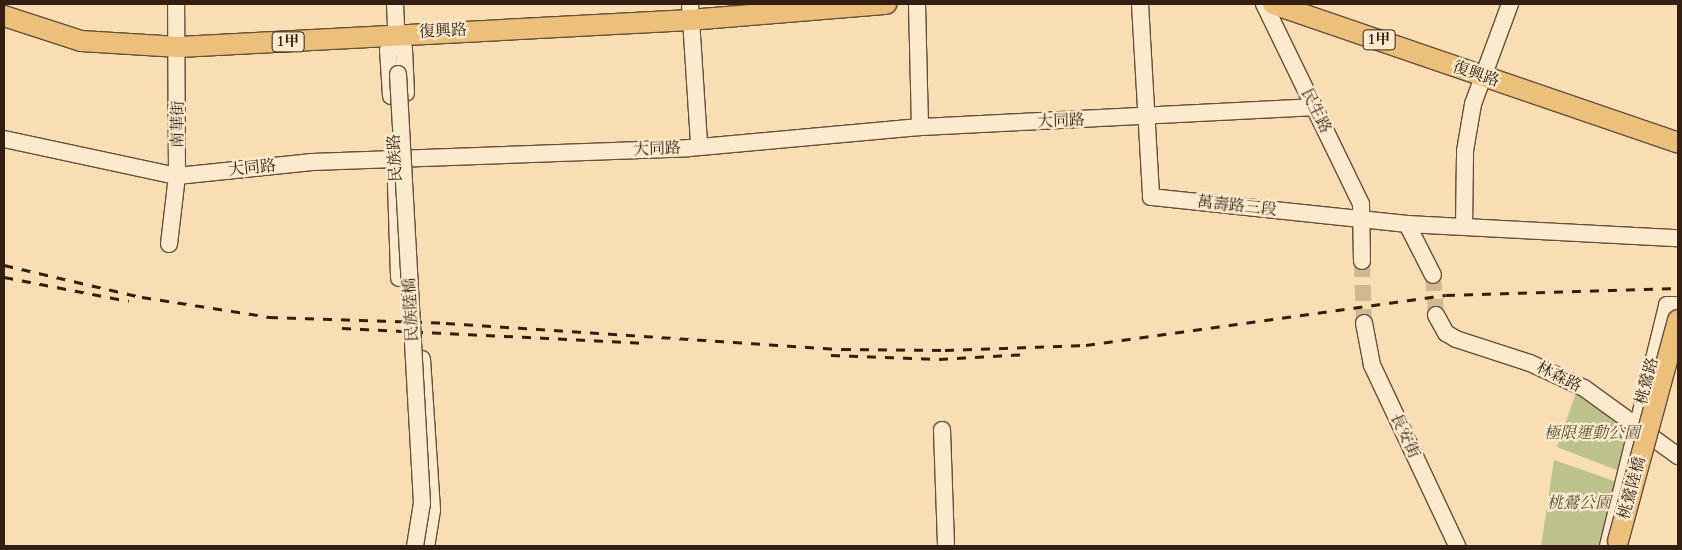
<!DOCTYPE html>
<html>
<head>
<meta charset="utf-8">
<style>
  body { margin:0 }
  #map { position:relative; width:1682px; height:550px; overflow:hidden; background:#f9deb3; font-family:Cardo,"Noto Serif TC",serif }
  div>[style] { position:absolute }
  .green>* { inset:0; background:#bdc18c }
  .minor-tunnel>* { height:16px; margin-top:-8px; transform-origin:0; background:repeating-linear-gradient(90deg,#d1b893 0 16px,transparent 0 24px) }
  .roads { filter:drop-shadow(1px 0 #644f3a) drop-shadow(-1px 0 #644f3a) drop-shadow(0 1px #644f3a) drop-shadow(0 -1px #644f3a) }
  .minor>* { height:16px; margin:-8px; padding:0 8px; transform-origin:8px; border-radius:8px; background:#fbeace }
  .major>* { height:20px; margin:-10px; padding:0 10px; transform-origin:10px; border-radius:10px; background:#ecbf7a }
  .rail>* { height:3px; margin-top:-1.5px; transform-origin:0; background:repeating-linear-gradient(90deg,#321f11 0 9px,transparent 0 18px) }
  .bridges { filter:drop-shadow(1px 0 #644f3a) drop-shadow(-1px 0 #644f3a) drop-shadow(0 1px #644f3a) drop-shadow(0 -1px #644f3a) }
  .minor-bridge>* { height:16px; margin:-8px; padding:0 8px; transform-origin:8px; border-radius:8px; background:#fbeace }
  .major-bridge>* { height:20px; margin:-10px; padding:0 10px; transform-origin:10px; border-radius:10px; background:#ecbf7a }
  span { translate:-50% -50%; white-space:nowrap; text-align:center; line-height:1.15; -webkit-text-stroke:4.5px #fbeace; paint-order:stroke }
  .shield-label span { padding:1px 4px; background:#fbeace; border:1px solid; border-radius:4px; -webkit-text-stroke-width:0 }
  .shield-label { font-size:15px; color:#321f11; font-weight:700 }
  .street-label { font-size:16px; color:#321f11 }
  .park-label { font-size:16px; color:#5c5036; font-style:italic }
  .frame { position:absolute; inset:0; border:5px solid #321f11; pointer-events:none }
</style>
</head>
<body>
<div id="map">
  <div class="green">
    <div style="clip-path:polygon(1576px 393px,1629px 427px,1619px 471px,1557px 447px)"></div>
    <div style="clip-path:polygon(1554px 460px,1617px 482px,1600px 546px,1541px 546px)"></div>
  </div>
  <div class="minor-tunnel">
    <div style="left:1362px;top:261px;width:62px;rotate:88.2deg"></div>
    <div style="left:1433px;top:275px;width:40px;rotate:85.7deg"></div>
  </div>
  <div class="roads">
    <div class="minor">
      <div style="left:395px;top:4px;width:43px;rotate:87.3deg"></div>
      <div style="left:690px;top:4px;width:141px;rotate:86.3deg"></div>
      <div style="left:917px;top:4px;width:123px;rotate:88.6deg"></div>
      <div style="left:1140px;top:4px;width:193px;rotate:86.7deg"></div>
      <div style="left:1151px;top:197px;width:257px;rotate:6deg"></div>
      <div style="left:1407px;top:224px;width:271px;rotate:3deg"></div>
      <div style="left:1264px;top:4px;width:222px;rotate:64.1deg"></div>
      <div style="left:1361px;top:204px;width:57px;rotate:89deg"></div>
      <div style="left:391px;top:96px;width:46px;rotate:-93.7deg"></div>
      <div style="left:388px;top:50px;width:12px;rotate:-48deg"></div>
      <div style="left:396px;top:41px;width:11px;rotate:45deg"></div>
      <div style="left:404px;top:49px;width:44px;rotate:87.4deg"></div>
      <div style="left:4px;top:139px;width:177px;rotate:12.1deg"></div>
      <div style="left:177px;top:176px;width:136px;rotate:-5.9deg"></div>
      <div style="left:312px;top:162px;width:377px;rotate:-2.1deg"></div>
      <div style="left:689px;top:148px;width:232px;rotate:-5.2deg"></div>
      <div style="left:920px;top:127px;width:394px;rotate:-2.9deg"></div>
      <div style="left:395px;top:155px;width:123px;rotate:88.1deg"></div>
      <div style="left:1407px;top:224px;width:57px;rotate:63deg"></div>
      <div style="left:1464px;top:227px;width:76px;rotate:-89.2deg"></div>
      <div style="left:1465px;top:151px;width:48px;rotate:-80.3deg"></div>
      <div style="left:1473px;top:104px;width:107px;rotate:-69.7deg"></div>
      <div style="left:169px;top:244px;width:68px;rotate:-83.3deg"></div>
      <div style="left:177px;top:176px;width:172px;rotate:-90.3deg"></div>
      <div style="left:1436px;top:315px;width:21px;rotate:61deg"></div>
      <div style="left:1446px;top:333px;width:12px;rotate:31deg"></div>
      <div style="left:1456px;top:339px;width:78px;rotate:18deg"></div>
      <div style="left:1530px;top:363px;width:60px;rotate:24.8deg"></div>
      <div style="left:1584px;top:388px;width:116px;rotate:35.9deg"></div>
      <div style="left:1364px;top:323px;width:43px;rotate:79.2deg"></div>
      <div style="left:1372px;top:365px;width:200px;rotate:64.8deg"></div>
      <div style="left:422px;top:359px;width:151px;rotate:86.2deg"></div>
      <div style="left:432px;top:510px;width:36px;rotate:99deg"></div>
      <div style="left:942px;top:430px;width:116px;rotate:88deg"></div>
      <div style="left:1608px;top:546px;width:248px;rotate:-76.2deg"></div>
      <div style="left:1667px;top:305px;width:11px"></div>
    </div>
    <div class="major">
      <div style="left:1273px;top:4px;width:428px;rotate:18.9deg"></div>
      <div style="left:4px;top:16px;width:81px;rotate:18deg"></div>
      <div style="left:81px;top:41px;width:98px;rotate:3.5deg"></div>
      <div style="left:179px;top:47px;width:512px;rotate:-3.02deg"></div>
      <div style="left:690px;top:20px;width:197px;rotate:-4.7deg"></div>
    </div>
  </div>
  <div class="rail">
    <div style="left:4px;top:265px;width:142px;rotate:13.1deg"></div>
    <div style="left:142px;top:297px;width:129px;rotate:8.9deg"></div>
    <div style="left:269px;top:317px;width:177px;rotate:1.9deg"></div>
    <div style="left:446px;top:323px;width:397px;rotate:3.8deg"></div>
    <div style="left:842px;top:349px;width:103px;rotate:0.6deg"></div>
    <div style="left:945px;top:350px;width:141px;rotate:-2deg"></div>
    <div style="left:1086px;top:345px;width:363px;rotate:-7.9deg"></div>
    <div style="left:1446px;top:295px;width:232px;rotate:-1.7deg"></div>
    <div style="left:4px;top:277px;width:127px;rotate:10.9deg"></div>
    <div style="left:342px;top:328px;width:305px;rotate:2.8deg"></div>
    <div style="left:831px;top:355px;width:108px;rotate:2.1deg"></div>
    <div style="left:939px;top:359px;width:89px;rotate:-3.2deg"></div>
  </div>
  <div class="bridges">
    <div class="minor-bridge">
      <div style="left:398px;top:74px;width:430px;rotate:86.8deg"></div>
      <div style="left:422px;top:503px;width:44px;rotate:99.2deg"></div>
    </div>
    <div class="major-bridge">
      <div style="left:1618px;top:541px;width:229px;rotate:-74.8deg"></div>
    </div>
  </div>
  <div class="shield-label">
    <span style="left:1379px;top:40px">1甲</span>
    <span style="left:288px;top:42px">1甲</span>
  </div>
  <div class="street-label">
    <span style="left:443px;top:31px;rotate:-3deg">復興路</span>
    <span style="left:1476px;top:74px;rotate:19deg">復興路</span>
    <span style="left:1316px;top:111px;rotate:64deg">民生路</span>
    <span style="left:1061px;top:121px;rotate:-2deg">大同路</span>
    <span style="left:178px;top:124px;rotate:-89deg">南華街</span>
    <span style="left:657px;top:149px;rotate:-2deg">大同路</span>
    <span style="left:395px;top:158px;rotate:-93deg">民族路</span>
    <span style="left:252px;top:168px;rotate:-6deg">大同路</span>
    <span style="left:1237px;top:206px;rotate:6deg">萬壽路三段</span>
    <span style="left:411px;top:310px;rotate:-93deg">民族陸橋</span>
    <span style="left:1559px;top:377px;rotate:26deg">林森路</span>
    <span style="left:1647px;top:381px;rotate:-75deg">桃鶯路</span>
    <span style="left:1405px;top:436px;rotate:65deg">長安街</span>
    <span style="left:1632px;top:488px;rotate:-75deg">桃鶯陸橋</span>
  </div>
  <div class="park-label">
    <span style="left:1592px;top:433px">極限運動公園</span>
    <span style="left:1579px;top:503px">桃鶯公園</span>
  </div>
  <div class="frame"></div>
</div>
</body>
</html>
